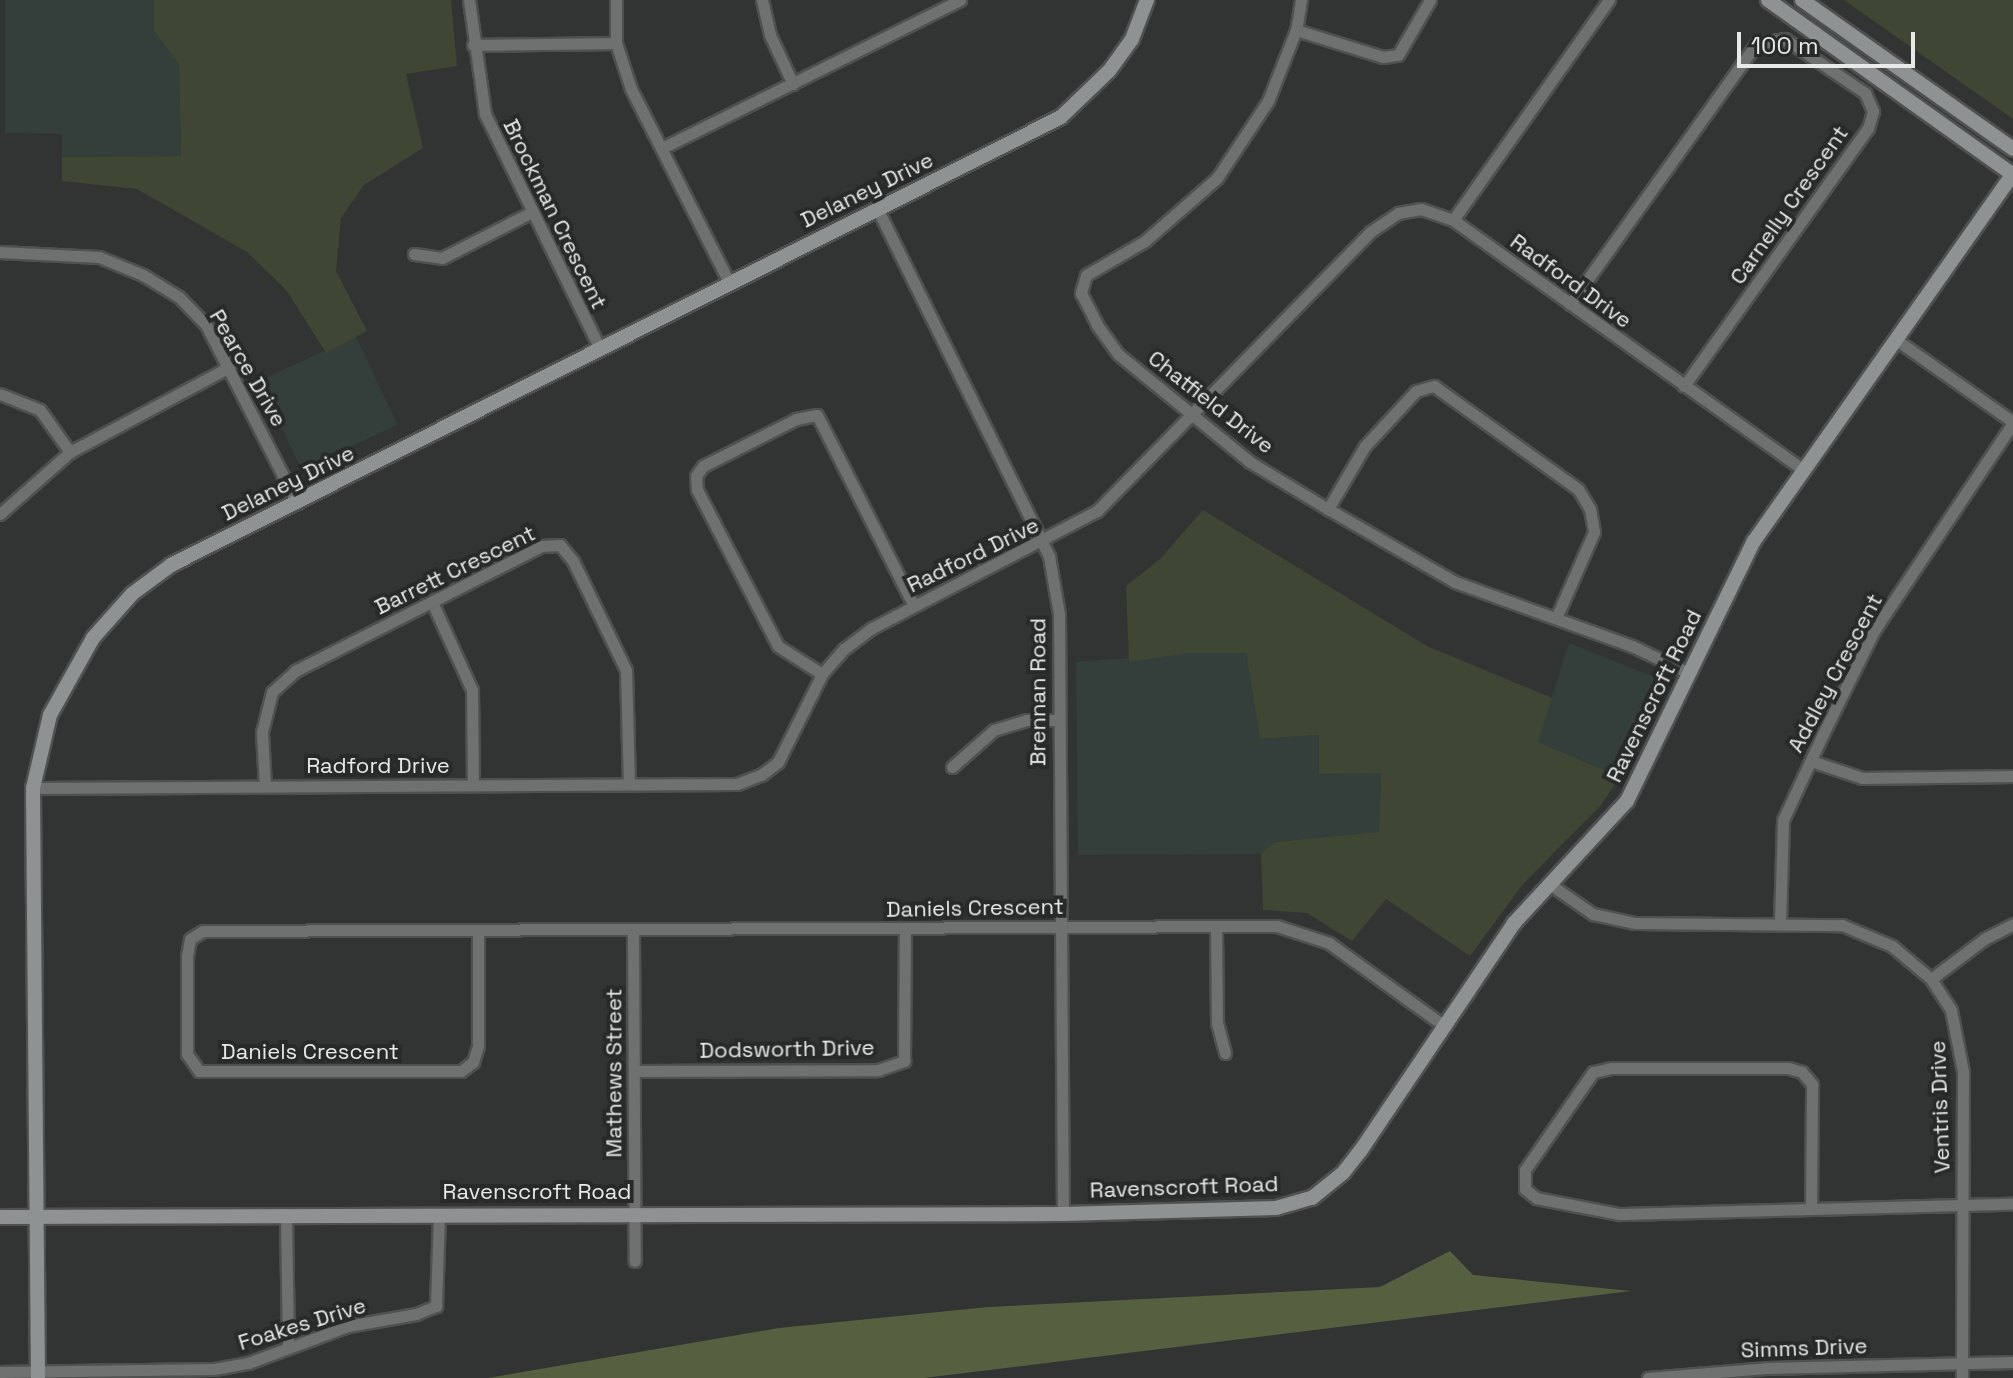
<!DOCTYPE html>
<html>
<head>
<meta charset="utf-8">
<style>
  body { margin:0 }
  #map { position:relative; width:2013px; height:1378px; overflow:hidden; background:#323433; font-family:"Space Grotesk",sans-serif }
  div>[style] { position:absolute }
  .built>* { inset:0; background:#343e3a; transform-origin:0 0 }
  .green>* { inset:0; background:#3f4633 }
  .forest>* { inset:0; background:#546040 }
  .roads { filter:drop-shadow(2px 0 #4f5150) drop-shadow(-2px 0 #4f5150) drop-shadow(0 2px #4f5150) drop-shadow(0 -2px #4f5150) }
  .street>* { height:11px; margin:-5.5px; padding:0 5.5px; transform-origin:5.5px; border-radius:5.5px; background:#6f7070 }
  .secondary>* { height:14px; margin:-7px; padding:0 7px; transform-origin:7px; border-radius:7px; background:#8f9292 }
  span { translate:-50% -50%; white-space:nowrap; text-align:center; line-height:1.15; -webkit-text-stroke:8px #282a29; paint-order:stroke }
  .street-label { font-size:22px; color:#e8eae9 }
  .scale { position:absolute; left:1737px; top:32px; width:178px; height:36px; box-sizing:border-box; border:4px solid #e8eae9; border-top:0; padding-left:10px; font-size:24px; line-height:28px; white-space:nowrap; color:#e8eae9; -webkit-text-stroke:6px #282a29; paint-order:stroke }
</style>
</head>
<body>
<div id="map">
  <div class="built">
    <div style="clip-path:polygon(5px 0,154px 0,154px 31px,179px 64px,181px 156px,62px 157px,62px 134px,5px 133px)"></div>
    <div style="left:356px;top:336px;width:98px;height:106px;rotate:65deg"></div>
    <div style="clip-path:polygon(1569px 643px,1667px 682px,1620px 777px,1537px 742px)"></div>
    <div style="clip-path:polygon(1189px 653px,1246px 653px,1260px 739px,1320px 735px,1381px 773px,1379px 832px,1274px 842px,1261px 854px,1078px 855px,1076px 662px)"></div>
  </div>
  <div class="green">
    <div style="clip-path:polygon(154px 0,451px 0,457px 66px,406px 74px,423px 148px,364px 185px,341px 218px,336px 271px,367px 331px,326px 353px,287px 291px,247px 252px,137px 189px,62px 181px,62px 157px,181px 156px,179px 64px,154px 31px)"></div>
    <div style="clip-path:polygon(1844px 0,2013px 0,2013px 119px)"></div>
    <div style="clip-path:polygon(1203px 510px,1427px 646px,1552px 698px,1538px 742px,1620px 777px,1601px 805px,1523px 884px,1470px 956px,1386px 899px,1352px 941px,1307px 913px,1263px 910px,1261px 854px,1274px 842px,1379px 832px,1381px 773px,1319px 774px,1319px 735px,1260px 739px,1246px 653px,1189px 653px,1129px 662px,1126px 586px,1160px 559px)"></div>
  </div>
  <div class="forest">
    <div style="clip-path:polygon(1450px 1251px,1473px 1275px,1631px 1291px,924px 1378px,488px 1378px,779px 1328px,988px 1307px,1380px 1287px)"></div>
  </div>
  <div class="roads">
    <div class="street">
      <div style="left:469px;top:0;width:115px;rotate:82deg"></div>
      <div style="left:485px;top:114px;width:262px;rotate:63.9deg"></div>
      <div style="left:616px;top:0;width:43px;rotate:90deg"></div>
      <div style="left:616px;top:43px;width:48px;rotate:71.9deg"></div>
      <div style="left:631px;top:89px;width:216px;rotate:63.1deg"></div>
      <div style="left:762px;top:0;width:36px;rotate:77deg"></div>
      <div style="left:770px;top:35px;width:54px;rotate:64.9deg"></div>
      <div style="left:1301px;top:0;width:30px;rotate:99deg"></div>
      <div style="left:1296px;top:30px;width:76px;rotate:111.5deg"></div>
      <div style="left:1268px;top:101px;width:92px;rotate:123.5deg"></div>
      <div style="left:1217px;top:178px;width:96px;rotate:138.8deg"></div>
      <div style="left:1145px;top:241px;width:68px;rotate:150deg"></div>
      <div style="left:1086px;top:275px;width:19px;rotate:106deg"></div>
      <div style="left:1081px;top:293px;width:36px;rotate:63deg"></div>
      <div style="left:1097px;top:325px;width:36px;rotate:54deg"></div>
      <div style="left:1118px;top:354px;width:171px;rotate:39.3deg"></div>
      <div style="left:1250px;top:462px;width:91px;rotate:31.1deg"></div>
      <div style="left:1328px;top:509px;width:146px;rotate:29.9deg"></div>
      <div style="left:1455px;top:582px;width:188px;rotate:19.9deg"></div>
      <div style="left:1632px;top:646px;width:63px;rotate:25.3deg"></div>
      <div style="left:1296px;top:30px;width:91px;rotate:17.2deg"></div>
      <div style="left:1383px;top:57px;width:15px;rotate:-8deg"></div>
      <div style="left:1398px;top:55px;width:64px;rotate:-59.8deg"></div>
      <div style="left:473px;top:45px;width:143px;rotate:-0.8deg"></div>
      <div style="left:662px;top:148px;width:333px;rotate:-26.4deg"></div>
      <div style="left:878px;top:210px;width:386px;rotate:63.7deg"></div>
      <div style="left:1049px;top:556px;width:59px;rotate:80.2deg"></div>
      <div style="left:1059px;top:614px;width:600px;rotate:89.62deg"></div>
      <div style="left:1453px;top:220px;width:270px;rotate:-54.7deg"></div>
      <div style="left:0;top:252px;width:99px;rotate:2.9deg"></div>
      <div style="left:99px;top:257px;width:48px;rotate:22.2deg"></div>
      <div style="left:143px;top:275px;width:42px;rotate:31.4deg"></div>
      <div style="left:179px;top:297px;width:39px;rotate:46deg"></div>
      <div style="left:206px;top:325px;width:200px;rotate:62.9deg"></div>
      <div style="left:414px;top:254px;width:28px;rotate:8deg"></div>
      <div style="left:442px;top:258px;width:99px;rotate:-27.1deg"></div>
      <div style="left:1570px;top:304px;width:320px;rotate:-54.4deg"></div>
      <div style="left:1756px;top:44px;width:29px;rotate:-10deg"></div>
      <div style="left:1785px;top:39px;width:97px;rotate:34deg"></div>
      <div style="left:1865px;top:93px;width:20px;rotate:66deg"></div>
      <div style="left:1873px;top:111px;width:18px;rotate:106deg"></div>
      <div style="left:1868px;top:128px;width:317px;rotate:125.5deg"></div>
      <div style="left:1895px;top:339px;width:144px;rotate:35.1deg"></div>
      <div style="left:0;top:394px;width:43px;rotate:21.8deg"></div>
      <div style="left:40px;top:410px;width:52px;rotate:54.5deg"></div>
      <div style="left:1328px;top:509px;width:73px;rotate:-59.6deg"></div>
      <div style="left:1365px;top:446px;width:75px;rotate:-47.2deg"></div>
      <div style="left:1416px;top:391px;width:19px;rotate:-16deg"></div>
      <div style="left:1434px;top:386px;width:177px;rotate:35.6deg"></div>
      <div style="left:1578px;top:489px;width:23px;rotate:59deg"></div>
      <div style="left:1590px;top:509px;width:23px;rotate:80deg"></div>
      <div style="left:1594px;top:532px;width:94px;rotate:113.8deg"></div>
      <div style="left:0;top:514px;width:94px;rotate:-41.5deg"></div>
      <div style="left:70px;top:452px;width:180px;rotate:-28.1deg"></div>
      <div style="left:432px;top:602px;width:97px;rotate:65.6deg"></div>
      <div style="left:472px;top:690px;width:95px;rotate:89.4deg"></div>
      <div style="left:822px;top:674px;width:52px;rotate:-147.5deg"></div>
      <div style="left:778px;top:646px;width:176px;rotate:-117.4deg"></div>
      <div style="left:697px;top:490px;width:14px;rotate:-94deg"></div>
      <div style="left:696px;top:476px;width:12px;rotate:-55deg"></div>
      <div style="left:703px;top:466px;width:104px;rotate:-26.8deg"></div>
      <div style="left:796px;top:419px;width:21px;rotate:-11deg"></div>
      <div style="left:817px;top:415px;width:214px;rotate:63.1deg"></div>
      <div style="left:1811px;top:761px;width:54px;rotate:18.4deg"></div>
      <div style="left:1862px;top:778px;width:151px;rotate:-0.8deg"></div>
      <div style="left:952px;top:767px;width:56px;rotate:-41.4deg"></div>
      <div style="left:994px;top:730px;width:34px;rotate:-17deg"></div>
      <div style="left:1026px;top:720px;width:30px"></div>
      <div style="left:265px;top:786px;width:54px;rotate:-93.2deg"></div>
      <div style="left:262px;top:732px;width:41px;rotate:-76deg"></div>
      <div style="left:272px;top:692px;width:31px;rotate:-42deg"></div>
      <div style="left:295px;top:671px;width:276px;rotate:-26.9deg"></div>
      <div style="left:541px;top:546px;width:19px;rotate:-3deg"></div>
      <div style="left:560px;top:545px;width:21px;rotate:51deg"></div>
      <div style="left:573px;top:561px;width:121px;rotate:64.1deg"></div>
      <div style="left:626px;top:670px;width:114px;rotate:88.5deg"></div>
      <div style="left:33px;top:788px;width:704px;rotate:-0.33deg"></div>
      <div style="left:737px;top:784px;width:26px;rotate:-21deg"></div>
      <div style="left:761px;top:775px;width:21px;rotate:-37deg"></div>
      <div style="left:778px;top:762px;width:98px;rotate:-63.4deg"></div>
      <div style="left:822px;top:674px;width:33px;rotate:-49deg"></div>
      <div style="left:844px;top:649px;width:35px;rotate:-37deg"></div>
      <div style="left:872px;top:628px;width:254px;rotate:-27.5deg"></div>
      <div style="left:1097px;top:511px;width:390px;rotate:-45.6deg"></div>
      <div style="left:1370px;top:232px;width:34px;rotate:-34deg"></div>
      <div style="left:1398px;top:213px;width:23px;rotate:-10deg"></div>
      <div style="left:1421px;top:209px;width:34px;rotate:19deg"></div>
      <div style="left:1453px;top:220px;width:429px;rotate:35.5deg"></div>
      <div style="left:1548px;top:883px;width:55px;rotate:34.6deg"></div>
      <div style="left:1593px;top:914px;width:43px;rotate:12.1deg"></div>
      <div style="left:1635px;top:923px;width:207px;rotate:0.6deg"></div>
      <div style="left:1842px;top:925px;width:54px;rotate:22.8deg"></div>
      <div style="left:1892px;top:946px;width:51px;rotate:40.2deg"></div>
      <div style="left:1931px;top:979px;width:37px;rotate:57deg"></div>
      <div style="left:1951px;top:1010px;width:63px;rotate:79deg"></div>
      <div style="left:1963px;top:1072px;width:306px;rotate:90.2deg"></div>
      <div style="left:1780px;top:922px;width:102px;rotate:-88.3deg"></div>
      <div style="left:1783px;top:820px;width:95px;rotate:-65.1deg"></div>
      <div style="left:1823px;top:734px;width:117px;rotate:-63.7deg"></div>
      <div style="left:1875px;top:629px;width:248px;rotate:-56.2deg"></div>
      <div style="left:1216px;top:927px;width:96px;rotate:89.4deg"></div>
      <div style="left:1217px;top:1023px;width:31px;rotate:75deg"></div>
      <div style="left:478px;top:931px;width:115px;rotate:90deg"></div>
      <div style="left:478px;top:1046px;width:17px;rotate:107deg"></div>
      <div style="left:473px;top:1062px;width:15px;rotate:143deg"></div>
      <div style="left:461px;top:1071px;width:262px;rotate:180deg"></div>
      <div style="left:199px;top:1071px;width:21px;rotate:-125deg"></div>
      <div style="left:187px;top:1054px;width:98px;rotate:-90deg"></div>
      <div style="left:187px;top:956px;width:17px;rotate:-80deg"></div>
      <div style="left:190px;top:939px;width:15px;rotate:-32deg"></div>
      <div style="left:203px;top:931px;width:1074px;rotate:-0.27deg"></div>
      <div style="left:1277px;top:926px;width:55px;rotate:18.1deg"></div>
      <div style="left:1329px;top:943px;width:140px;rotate:35.7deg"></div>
      <div style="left:633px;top:931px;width:330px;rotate:89.7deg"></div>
      <div style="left:1931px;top:979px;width:66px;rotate:-37deg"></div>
      <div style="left:1984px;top:939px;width:33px;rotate:-27deg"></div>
      <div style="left:634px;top:1071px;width:244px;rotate:-0.2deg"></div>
      <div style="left:878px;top:1070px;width:28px;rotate:-19deg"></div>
      <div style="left:904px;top:1061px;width:132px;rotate:-89.6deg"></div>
      <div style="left:1811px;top:1209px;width:125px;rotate:-89.5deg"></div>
      <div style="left:1812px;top:1084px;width:16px;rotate:-130deg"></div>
      <div style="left:1802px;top:1072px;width:14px;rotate:-163deg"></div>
      <div style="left:1789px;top:1068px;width:178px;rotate:180deg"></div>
      <div style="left:1611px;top:1068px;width:18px;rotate:167deg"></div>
      <div style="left:1593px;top:1072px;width:119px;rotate:124.8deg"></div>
      <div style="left:1525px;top:1170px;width:19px;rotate:90deg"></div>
      <div style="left:1525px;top:1189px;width:14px;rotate:39deg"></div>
      <div style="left:1536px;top:1198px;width:85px;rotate:10.9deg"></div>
      <div style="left:1619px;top:1214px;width:394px;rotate:-1.5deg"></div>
      <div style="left:286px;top:1217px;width:127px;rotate:89.1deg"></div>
      <div style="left:0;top:1372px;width:214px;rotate:-0.8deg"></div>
      <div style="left:214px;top:1369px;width:35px;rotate:-10deg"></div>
      <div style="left:248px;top:1363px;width:107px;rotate:-20.3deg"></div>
      <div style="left:348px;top:1326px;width:69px;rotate:-10deg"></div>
      <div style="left:416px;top:1314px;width:22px;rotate:-22deg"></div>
      <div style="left:436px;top:1306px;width:92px;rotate:-88.1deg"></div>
      <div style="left:1648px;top:1378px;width:118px;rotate:-4.8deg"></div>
      <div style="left:1766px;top:1368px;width:247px;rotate:-1.4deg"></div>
    </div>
    <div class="secondary">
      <div style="left:1768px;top:0;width:301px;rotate:35.5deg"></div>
      <div style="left:1802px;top:0;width:258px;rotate:35.2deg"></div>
      <div style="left:0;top:1217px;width:1063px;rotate:-0.16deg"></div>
      <div style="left:1063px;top:1214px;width:213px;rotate:-1.6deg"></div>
      <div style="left:1276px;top:1208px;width:37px;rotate:-16deg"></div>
      <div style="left:1312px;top:1198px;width:40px;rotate:-39deg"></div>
      <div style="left:1343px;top:1173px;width:29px;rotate:-52deg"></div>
      <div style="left:1361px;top:1150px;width:274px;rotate:-56deg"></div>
      <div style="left:1514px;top:923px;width:166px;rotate:-47.2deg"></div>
      <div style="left:1627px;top:801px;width:289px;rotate:-64deg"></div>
      <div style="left:1754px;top:541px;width:449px;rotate:-54.8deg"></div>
      <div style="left:38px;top:1378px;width:590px;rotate:-90.49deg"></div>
      <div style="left:33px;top:788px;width:75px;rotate:-76.9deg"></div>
      <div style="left:50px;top:715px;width:88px;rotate:-60.8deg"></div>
      <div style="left:93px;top:638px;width:59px;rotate:-48.4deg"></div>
      <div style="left:132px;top:594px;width:49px;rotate:-36.6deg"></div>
      <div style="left:171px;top:565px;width:996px;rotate:-26.72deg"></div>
      <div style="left:1061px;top:117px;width:66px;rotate:-43.8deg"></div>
      <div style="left:1109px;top:71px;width:39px;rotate:-54deg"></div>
      <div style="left:1132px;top:39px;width:42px;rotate:-69deg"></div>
    </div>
  </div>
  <div class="street-label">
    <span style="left:867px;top:190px;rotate:-26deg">Delaney Drive</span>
    <span style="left:1789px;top:205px;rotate:-55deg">Carnelly Crescent</span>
    <span style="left:555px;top:214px;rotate:64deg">Brockman Crescent</span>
    <span style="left:1571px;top:281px;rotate:36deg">Radford Drive</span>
    <span style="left:248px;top:368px;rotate:60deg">Pearce Drive</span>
    <span style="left:1211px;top:402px;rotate:38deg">Chatfield Drive</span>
    <span style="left:288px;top:483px;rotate:-26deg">Delaney Drive</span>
    <span style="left:973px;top:555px;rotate:-26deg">Radford Drive</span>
    <span style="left:455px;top:570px;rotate:-26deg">Barrett Crescent</span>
    <span style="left:1835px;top:673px;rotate:-62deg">Addley Crescent</span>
    <span style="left:1038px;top:692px;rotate:-90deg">Brennan Road</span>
    <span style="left:1654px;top:696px;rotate:-64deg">Ravenscroft Road</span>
    <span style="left:378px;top:766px">Radford Drive</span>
    <span style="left:975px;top:908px;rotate:-1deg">Daniels Crescent</span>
    <span style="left:787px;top:1049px;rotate:-1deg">Dodsworth Drive</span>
    <span style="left:310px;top:1052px">Daniels Crescent</span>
    <span style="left:614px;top:1073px;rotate:-90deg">Mathews Street</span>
    <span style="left:1940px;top:1107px;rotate:-92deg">Ventris Drive</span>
    <span style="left:1184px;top:1187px;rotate:-2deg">Ravenscroft Road</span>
    <span style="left:537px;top:1192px">Ravenscroft Road</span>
    <span style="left:302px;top:1324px;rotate:-17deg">Foakes Drive</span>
    <span style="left:1804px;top:1348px;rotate:-2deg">Simms Drive</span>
  </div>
  <div class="scale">100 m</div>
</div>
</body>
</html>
